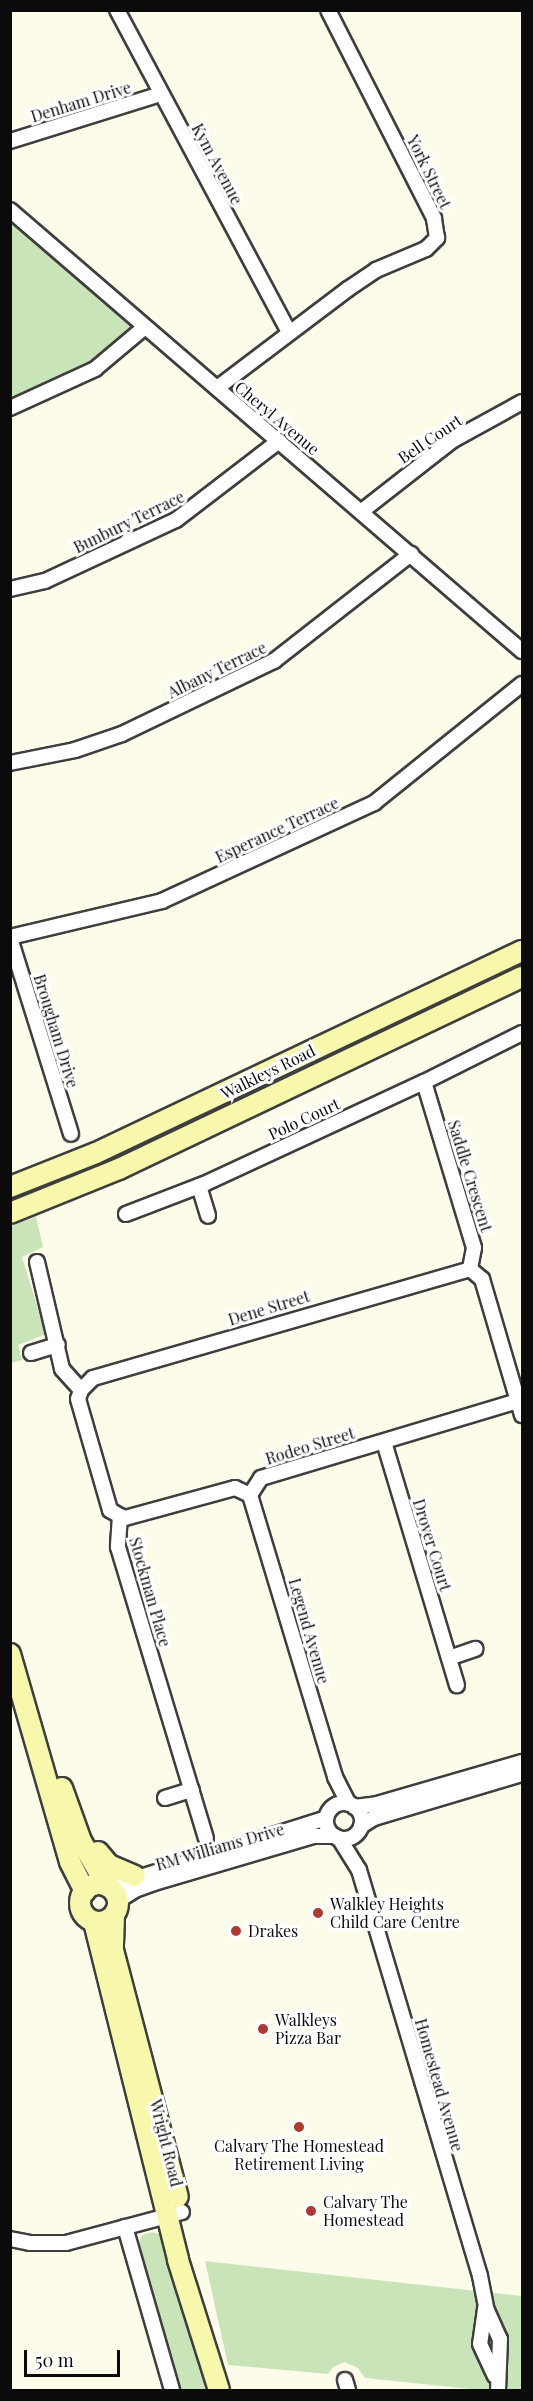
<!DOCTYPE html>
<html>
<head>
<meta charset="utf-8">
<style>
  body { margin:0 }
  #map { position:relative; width:533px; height:2401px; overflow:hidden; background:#fdfceb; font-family:"Playfair Display",serif }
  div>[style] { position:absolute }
  .green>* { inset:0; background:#cae4b9 }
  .roads { filter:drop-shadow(2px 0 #3e3e3e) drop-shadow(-2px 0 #3e3e3e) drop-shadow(0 2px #3e3e3e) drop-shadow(0 -2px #3e3e3e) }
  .minor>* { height:14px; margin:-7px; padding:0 7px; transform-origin:7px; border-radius:7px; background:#fff }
  .minor>.ring { margin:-7px; padding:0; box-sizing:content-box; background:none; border:14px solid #fff; border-radius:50% }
  .secondary>* { height:20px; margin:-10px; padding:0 10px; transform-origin:10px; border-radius:10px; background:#f7f8ac }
  .secondary>.ring { margin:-10px; padding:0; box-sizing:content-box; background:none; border:20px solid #f7f8ac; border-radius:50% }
  .dots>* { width:16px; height:16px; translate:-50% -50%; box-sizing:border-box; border:3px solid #fff; border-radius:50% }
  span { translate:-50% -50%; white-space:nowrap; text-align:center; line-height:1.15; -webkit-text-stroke:6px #fff; paint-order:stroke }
  .street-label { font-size:16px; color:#0b0b0b }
  .poi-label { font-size:16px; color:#0b0b0b }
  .left { translate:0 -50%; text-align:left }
  .frame { position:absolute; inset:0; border:12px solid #0b0b0b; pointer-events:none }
  .scale { position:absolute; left:24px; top:2350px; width:96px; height:27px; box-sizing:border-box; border:3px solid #0b0b0b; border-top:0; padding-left:8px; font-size:18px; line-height:21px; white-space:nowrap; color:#0b0b0b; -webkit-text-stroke:4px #fff; paint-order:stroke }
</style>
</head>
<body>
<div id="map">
  <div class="green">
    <div style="clip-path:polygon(10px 210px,145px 327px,104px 363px,10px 408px)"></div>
    <div style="clip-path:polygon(36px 1217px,43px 1247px,22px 1257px,46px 1334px,18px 1345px,22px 1360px,11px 1363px,11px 1226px)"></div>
    <div style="clip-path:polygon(152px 2232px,162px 2235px,209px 2390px,176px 2390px,136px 2249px,142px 2235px)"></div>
    <div style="clip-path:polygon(205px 2261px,522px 2296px,522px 2390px,480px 2390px,365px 2378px,358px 2368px,345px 2362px,333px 2367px,328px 2374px,228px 2365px)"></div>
  </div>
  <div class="roads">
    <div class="minor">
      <div style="left:117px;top:10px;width:365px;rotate:61.9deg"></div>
      <div style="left:10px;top:141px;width:158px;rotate:-17.3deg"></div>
      <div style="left:10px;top:210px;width:676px;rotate:40.74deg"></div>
      <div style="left:217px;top:388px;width:164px;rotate:-37.1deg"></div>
      <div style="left:348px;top:289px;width:34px;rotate:-34deg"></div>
      <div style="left:376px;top:270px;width:54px;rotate:-22.8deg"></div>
      <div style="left:426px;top:249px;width:16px;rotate:-45deg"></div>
      <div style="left:437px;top:238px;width:20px;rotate:-99deg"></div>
      <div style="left:434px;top:218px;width:233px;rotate:-117deg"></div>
      <div style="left:10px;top:408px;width:94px;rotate:-24.6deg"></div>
      <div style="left:95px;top:369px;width:65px;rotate:-40deg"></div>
      <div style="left:362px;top:511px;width:115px;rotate:-38deg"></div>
      <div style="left:453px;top:440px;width:79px;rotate:-28.8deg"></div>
      <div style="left:10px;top:589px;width:36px;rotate:-13deg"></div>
      <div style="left:45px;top:581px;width:145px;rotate:-25deg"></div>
      <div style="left:176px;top:520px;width:130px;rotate:-37.5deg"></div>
      <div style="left:10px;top:763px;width:66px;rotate:-11.3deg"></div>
      <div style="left:75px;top:750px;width:50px;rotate:-18.8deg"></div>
      <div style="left:122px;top:734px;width:169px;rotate:-25.7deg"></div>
      <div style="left:274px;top:661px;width:174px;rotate:-38deg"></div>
      <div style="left:10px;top:937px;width:156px;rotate:-13.3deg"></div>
      <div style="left:162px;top:901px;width:234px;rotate:-24.8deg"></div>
      <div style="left:374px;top:803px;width:190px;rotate:-38.8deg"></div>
      <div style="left:10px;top:938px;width:205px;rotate:72.7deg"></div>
      <div style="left:522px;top:1033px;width:110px;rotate:153.4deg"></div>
      <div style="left:424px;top:1082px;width:173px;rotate:73.2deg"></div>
      <div style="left:474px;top:1248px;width:21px;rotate:101deg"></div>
      <div style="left:470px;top:1269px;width:16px;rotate:40deg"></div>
      <div style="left:482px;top:1279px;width:142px;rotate:73.6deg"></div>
      <div style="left:199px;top:1186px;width:31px;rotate:73deg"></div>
      <div style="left:126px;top:1214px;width:84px;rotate:-21deg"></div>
      <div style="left:204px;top:1184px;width:242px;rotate:-24.9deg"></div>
      <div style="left:37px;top:1262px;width:110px;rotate:76.8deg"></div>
      <div style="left:62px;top:1369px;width:28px;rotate:48deg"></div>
      <div style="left:81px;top:1390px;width:9px;rotate:108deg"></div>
      <div style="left:78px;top:1399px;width:116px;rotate:73.9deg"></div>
      <div style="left:110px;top:1510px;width:12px;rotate:31deg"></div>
      <div style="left:120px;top:1516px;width:31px;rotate:94deg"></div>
      <div style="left:118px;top:1547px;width:304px;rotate:73.2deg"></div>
      <div style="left:31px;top:1353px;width:28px;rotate:-17deg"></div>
      <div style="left:81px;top:1390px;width:17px;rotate:-45deg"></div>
      <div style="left:93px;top:1378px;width:392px;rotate:-16.1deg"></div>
      <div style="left:384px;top:1442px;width:254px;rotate:73.3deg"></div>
      <div style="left:250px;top:1495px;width:295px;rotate:73.2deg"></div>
      <div style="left:335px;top:1777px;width:30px;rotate:63deg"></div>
      <div style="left:120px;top:1516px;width:5px;rotate:22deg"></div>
      <div style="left:125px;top:1518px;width:114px;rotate:-15.3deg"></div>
      <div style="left:235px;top:1488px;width:17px;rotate:25deg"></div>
      <div style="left:250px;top:1495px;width:20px;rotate:-57deg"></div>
      <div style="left:261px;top:1478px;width:268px;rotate:-16.7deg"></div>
      <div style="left:449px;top:1658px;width:28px;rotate:-19deg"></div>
      <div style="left:165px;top:1798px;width:28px;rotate:-17deg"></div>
      <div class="ring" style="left:326px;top:1803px;width:22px;height:22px"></div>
      <div style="left:354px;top:1807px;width:23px;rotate:-7deg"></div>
      <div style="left:377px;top:1804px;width:151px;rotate:-16.2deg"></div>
      <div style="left:361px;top:1826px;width:15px;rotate:-32deg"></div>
      <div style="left:374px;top:1818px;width:154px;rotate:-16.6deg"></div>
      <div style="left:339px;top:1838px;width:38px;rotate:58deg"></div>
      <div style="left:359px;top:1870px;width:424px;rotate:73.4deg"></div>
      <div style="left:480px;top:2276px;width:33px;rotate:79deg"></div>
      <div style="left:486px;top:2308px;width:34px;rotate:66deg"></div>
      <div style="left:500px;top:2339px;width:51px;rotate:92.2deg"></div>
      <div style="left:109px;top:1887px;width:228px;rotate:-17.6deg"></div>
      <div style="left:118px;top:1901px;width:20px;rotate:-33deg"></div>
      <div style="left:135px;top:1890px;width:20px;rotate:-20deg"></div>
      <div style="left:154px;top:1883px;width:167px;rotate:-16.4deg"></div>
      <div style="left:314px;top:1836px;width:21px"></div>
      <div style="left:125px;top:2227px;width:170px;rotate:73.9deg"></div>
      <div style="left:10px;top:2239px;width:20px;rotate:11deg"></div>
      <div style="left:30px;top:2243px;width:36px"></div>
      <div style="left:66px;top:2243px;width:120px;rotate:-15deg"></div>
      <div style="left:485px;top:2309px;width:35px;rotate:98deg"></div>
      <div style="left:480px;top:2344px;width:35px;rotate:65deg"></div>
      <div style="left:345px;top:2380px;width:10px;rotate:73deg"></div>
    </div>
    <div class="secondary">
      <div style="left:10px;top:1187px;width:92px;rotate:-21.6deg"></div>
      <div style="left:96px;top:1153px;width:471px;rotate:-25.4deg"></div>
      <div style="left:10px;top:1213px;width:118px;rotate:-22deg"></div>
      <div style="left:119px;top:1169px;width:446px;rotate:-25.5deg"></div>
      <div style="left:10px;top:1654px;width:216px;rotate:73.9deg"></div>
      <div style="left:70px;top:1862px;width:33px;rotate:63deg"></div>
      <div style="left:62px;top:1788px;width:56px;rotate:70.3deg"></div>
      <div style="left:81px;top:1841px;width:52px;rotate:60deg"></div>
      <div style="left:98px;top:1852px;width:17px;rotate:50deg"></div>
      <div style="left:109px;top:1865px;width:28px;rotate:23deg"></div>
      <div class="ring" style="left:80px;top:1884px;width:18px;height:18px"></div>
      <div style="left:114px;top:1916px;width:34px;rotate:92deg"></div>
      <div style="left:113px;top:1950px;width:255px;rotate:75.3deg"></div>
      <div style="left:94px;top:1922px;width:348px;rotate:76deg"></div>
      <div style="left:178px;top:2260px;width:136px;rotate:72.5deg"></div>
    </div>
  </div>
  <div class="dots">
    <div style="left:318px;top:1913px;background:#ae3931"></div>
    <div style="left:236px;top:1931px;background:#ae3931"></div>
    <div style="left:263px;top:2029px;background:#ae3931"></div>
    <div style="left:299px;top:2127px;background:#ae3931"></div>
    <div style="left:311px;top:2211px;background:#ae3931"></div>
  </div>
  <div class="street-label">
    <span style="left:81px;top:102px;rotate:-17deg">Denham Drive</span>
    <span style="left:217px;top:164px;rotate:62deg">Kym Avenue</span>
    <span style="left:429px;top:172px;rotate:64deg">York Street</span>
    <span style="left:277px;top:418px;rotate:40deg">Cheryl Avenue</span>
    <span style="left:430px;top:439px;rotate:-34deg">Bell Court</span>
    <span style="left:129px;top:522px;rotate:-26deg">Bunbury Terrace</span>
    <span style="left:217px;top:670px;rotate:-26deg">Albany Terrace</span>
    <span style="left:277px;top:830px;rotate:-25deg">Esperance Terrace</span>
    <span style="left:56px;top:1031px;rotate:73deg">Brougham Drive</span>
    <span style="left:268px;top:1072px;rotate:-26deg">Walkleys Road</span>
    <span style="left:304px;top:1119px;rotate:-25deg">Polo Court</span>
    <span style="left:470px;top:1176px;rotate:73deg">Saddle Crescent</span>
    <span style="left:269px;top:1308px;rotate:-17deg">Dene Street</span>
    <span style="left:310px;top:1446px;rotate:-17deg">Rodeo Street</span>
    <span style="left:432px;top:1545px;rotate:73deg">Drover Court</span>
    <span style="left:150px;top:1592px;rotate:74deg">Stockman Place</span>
    <span style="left:309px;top:1631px;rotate:74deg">Legend Avenue</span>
    <span style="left:220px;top:1847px;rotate:-16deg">RM Williams Drive</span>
    <span style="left:439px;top:2085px;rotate:74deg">Homestead Avenue</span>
    <span style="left:166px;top:2143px;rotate:76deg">Wright Road</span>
  </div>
  <div class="poi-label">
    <span class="left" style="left:330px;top:1913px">Walkley Heights<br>Child Care Centre</span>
    <span class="left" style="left:248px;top:1931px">Drakes</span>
    <span class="left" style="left:275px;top:2029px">Walkleys<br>Pizza Bar</span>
    <span style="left:299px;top:2155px">Calvary The Homestead<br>Retirement Living</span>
    <span class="left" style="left:323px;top:2211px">Calvary The<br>Homestead</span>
  </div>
  <div class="frame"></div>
  <div class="scale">50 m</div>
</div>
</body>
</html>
